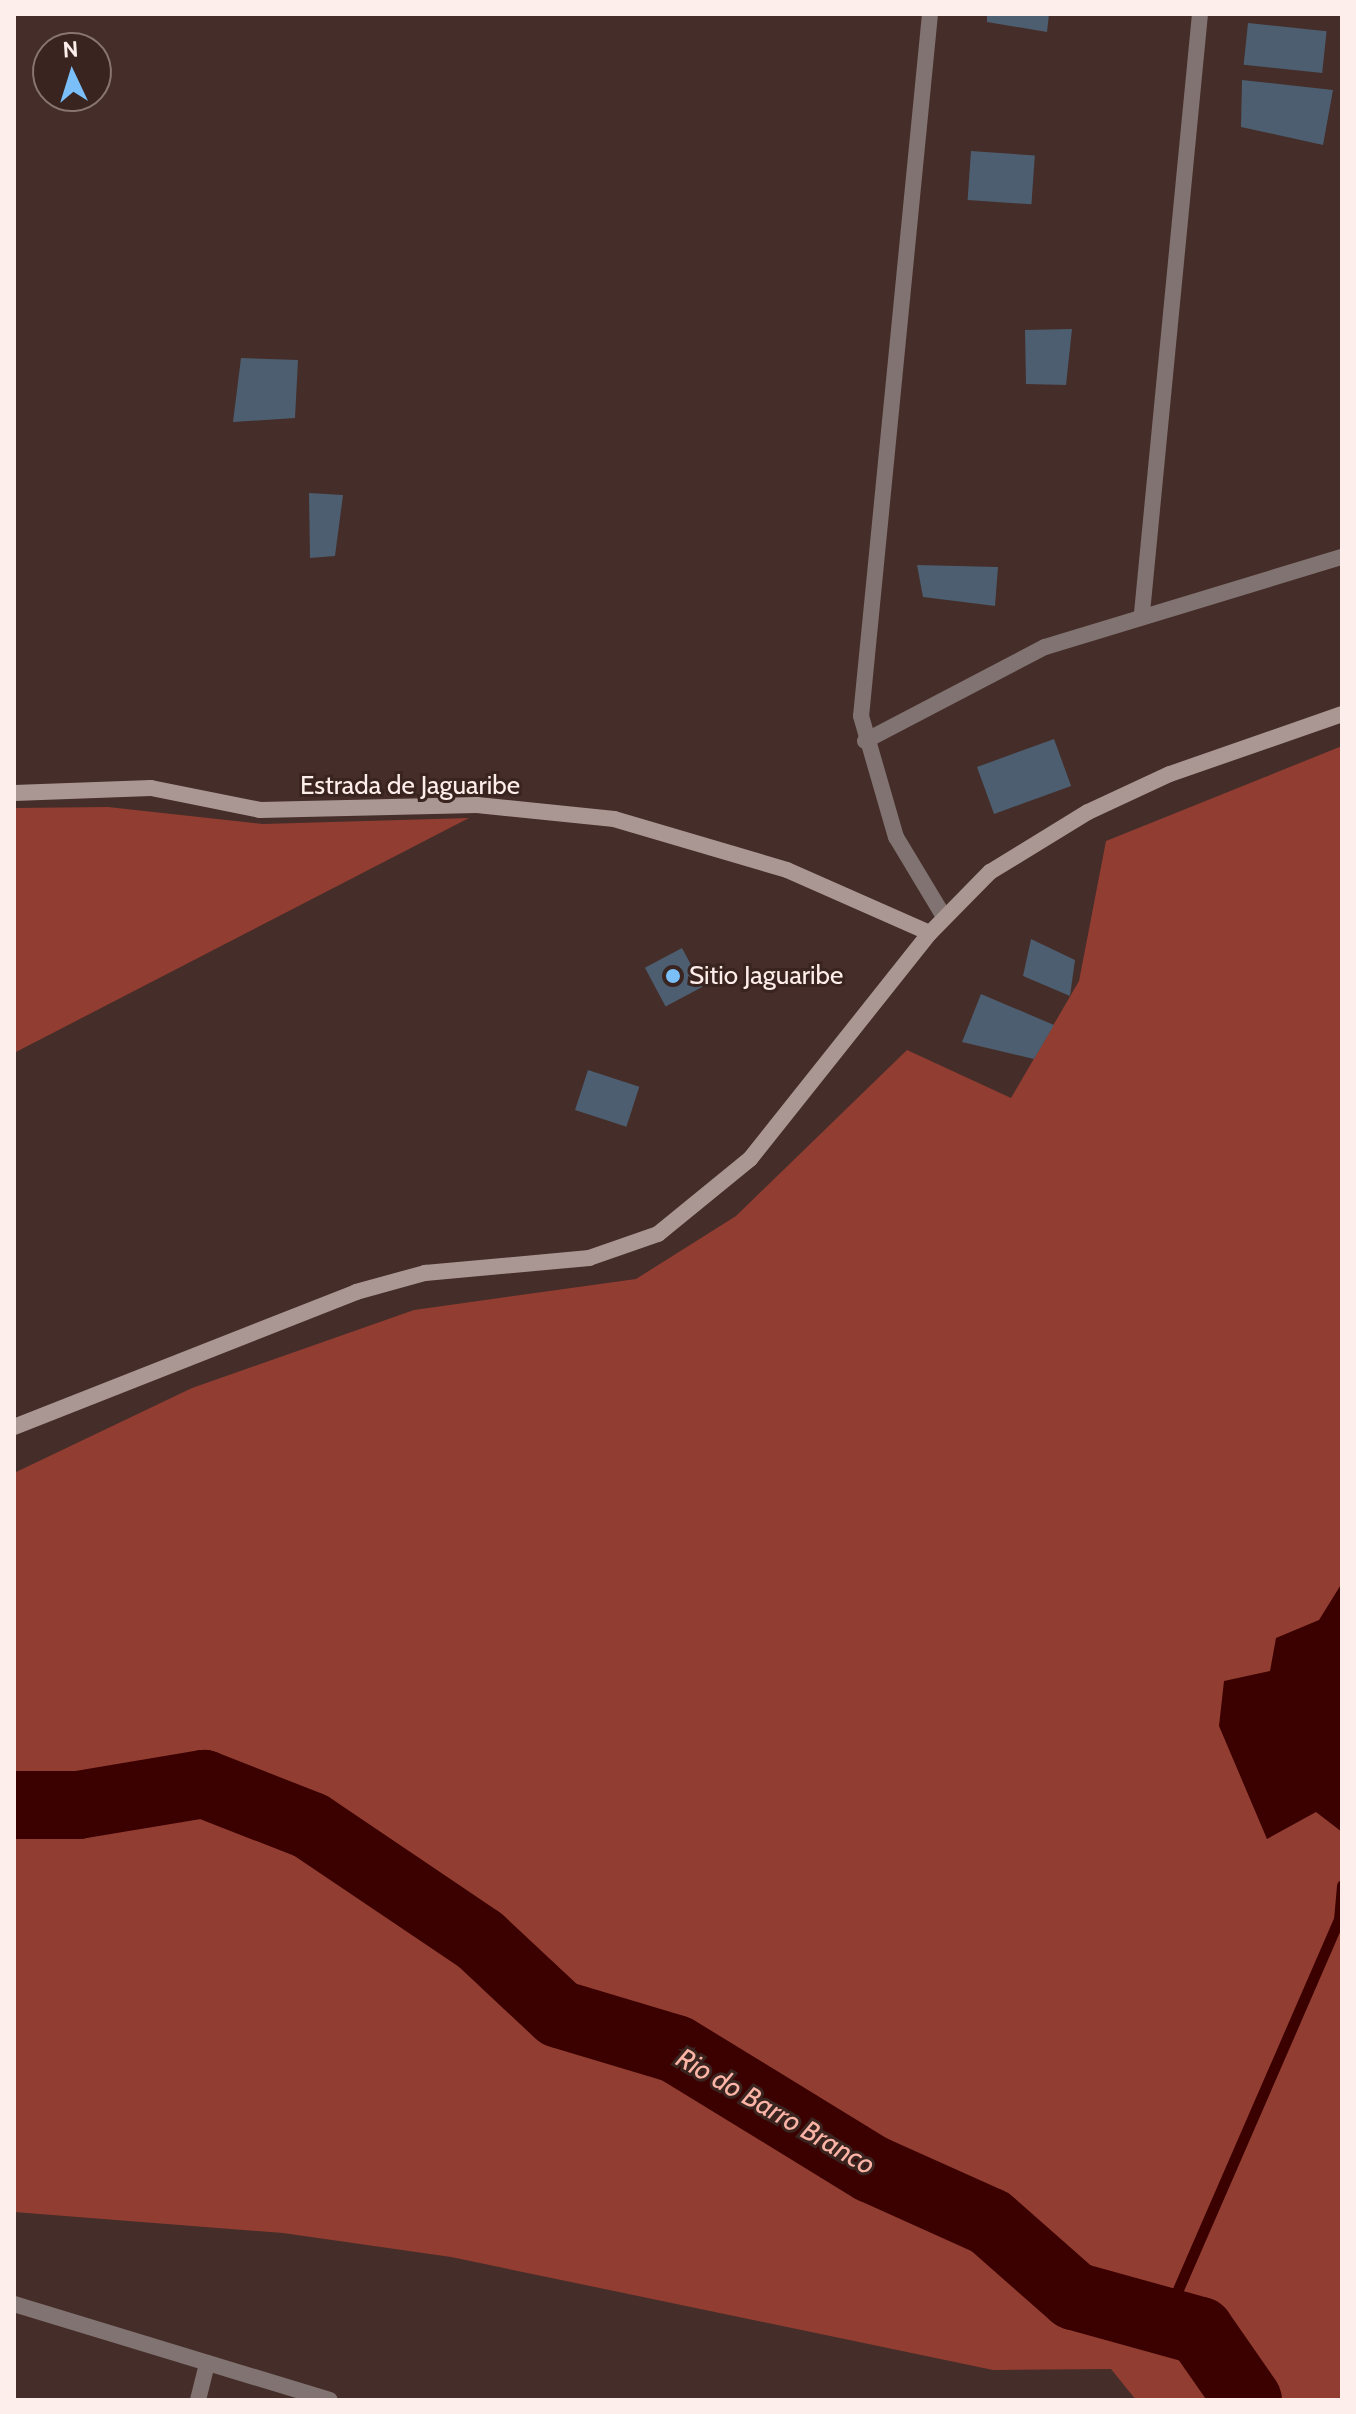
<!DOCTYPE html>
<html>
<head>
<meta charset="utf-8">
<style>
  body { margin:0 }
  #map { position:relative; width:1356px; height:2414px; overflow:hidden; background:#452d29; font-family:Cabin,sans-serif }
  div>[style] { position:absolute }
  .forest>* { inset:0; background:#913d31 }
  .water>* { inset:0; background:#3b0000 }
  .stream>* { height:11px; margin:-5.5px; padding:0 5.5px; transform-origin:5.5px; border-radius:5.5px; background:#3b0000 }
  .river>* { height:68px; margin:-34px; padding:0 34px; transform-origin:34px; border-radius:34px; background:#3b0000 }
  .building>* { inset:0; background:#4c5e6f; transform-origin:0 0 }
  .street>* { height:16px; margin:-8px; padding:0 8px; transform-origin:8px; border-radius:8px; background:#807371 }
  .secondary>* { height:16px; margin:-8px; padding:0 8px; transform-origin:8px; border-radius:8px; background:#aa9793 }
  .dots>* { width:22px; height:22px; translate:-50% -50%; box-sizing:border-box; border:4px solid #3a2420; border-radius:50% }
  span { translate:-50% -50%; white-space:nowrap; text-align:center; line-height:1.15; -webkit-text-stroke:6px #3a2420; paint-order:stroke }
  .street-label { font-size:26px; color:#feeeeb }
  .poi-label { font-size:26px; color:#feeeeb }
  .left { translate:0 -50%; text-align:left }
  .water-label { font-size:28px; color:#fcb4a7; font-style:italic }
  .frame { position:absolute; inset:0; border:16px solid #feeeeb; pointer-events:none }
  .north { position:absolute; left:32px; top:32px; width:80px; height:80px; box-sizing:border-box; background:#3a2420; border:2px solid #887571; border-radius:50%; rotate:356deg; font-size:22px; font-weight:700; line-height:32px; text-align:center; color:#feeeeb }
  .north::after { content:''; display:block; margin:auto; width:28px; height:36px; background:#7abff8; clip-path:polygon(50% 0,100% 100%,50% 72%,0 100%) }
</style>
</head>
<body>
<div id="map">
  <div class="forest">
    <div style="clip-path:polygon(1342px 746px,1342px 2400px,1136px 2400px,1111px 2369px,993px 2370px,451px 2257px,283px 2233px,14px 2212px,14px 1473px,192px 1388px,414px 1310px,636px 1279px,736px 1216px,907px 1050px,1011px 1098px,1079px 981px,1106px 841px)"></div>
    <div style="clip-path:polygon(108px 807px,263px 824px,469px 818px,14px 1053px,14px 808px)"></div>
  </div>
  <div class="water">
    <div style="clip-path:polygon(1342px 1583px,1342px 1832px,1316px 1812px,1267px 1839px,1219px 1726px,1224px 1681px,1270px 1671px,1276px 1638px,1319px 1620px)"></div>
  </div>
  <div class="stream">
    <div style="left:1166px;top:2317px;width:433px;rotate:-66.5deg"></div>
    <div style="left:1339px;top:1920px;width:35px;rotate:-85deg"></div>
  </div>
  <div class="river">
    <div style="left:14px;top:1805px;width:64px"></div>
    <div style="left:78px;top:1805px;width:128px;rotate:-9.5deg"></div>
    <div style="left:204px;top:1784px;width:115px;rotate:21.4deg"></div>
    <div style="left:311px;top:1826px;width:204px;rotate:34deg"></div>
    <div style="left:480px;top:1940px;width:108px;rotate:43.1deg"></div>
    <div style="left:559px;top:2014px;width:122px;rotate:16.7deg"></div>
    <div style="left:676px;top:2049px;width:230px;rotate:31.5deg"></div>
    <div style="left:872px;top:2169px;width:129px;rotate:24.2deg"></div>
    <div style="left:990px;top:2222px;width:112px;rotate:41.4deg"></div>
    <div style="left:1074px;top:2296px;width:131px;rotate:15.5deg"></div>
    <div style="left:1200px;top:2331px;width:84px;rotate:55.2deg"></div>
  </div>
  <div class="building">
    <div style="clip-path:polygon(987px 14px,1049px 14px,1047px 32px,987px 22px)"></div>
    <div style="left:1248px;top:23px;width:79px;height:42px;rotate:6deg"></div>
    <div style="clip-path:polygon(1242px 80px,1333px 90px,1323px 145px,1241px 127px)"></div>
    <div style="left:971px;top:151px;width:64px;height:49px;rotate:4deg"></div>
    <div style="clip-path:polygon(1072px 329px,1066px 385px,1026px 384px,1025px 330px)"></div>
    <div style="clip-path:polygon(241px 358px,298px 360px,295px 418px,233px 422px)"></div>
    <div style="clip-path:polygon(309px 493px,343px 495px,335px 556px,310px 558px)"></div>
    <div style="clip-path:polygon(917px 565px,998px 567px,995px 606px,923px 597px)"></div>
    <div style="left:1054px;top:739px;width:50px;height:82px;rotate:70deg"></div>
    <div style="clip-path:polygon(1031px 939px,1075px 960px,1070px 996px,1023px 976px)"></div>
    <div style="left:682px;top:948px;width:44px;height:42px;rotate:62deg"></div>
    <div style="clip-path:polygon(981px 994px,1054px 1025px,1034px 1059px,962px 1042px)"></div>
    <div style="left:588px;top:1070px;width:54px;height:42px;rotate:18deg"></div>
  </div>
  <div class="street">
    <div style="left:930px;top:14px;width:705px;rotate:95.61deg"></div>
    <div style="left:861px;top:716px;width:126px;rotate:73.9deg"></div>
    <div style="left:896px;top:837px;width:93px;rotate:59deg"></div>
    <div style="left:1142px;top:613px;width:602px;rotate:-84.47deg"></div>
    <div style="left:865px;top:741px;width:203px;rotate:-27.6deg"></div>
    <div style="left:1045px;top:647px;width:310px;rotate:-16.9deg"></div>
    <div style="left:14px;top:2304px;width:330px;rotate:16.9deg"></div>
    <div style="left:198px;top:2400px;width:38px;rotate:-76deg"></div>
  </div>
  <div class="secondary">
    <div style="left:14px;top:793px;width:137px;rotate:-2.1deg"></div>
    <div style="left:151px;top:788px;width:111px;rotate:11.4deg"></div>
    <div style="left:260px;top:810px;width:217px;rotate:-1.3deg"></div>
    <div style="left:477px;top:805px;width:138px;rotate:5.8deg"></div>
    <div style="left:614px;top:819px;width:180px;rotate:16.4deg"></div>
    <div style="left:787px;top:870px;width:156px;rotate:23.8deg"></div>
    <div style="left:14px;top:1427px;width:368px;rotate:-21.5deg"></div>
    <div style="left:356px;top:1292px;width:72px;rotate:-15.4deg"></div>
    <div style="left:425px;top:1273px;width:165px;rotate:-5.2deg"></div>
    <div style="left:589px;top:1258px;width:73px;rotate:-19.2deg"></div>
    <div style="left:658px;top:1234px;width:119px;rotate:-39.2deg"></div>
    <div style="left:750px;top:1159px;width:289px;rotate:-51.5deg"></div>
    <div style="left:930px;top:933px;width:86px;rotate:-45.5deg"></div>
    <div style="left:990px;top:872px;width:115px;rotate:-31.5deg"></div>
    <div style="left:1088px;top:812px;width:90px;rotate:-24.9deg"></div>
    <div style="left:1170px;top:774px;width:182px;rotate:-19.2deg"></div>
  </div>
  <div class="dots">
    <div style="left:673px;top:976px;background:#7abff8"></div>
  </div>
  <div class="street-label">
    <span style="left:410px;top:786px">Estrada de Jaguaribe</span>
  </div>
  <div class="poi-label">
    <span class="left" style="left:689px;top:976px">Sitio Jaguaribe</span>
  </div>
  <div class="water-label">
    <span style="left:776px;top:2111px;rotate:30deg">Rio do Barro Branco</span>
  </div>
  <div class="frame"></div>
  <div class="north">N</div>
</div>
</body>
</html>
